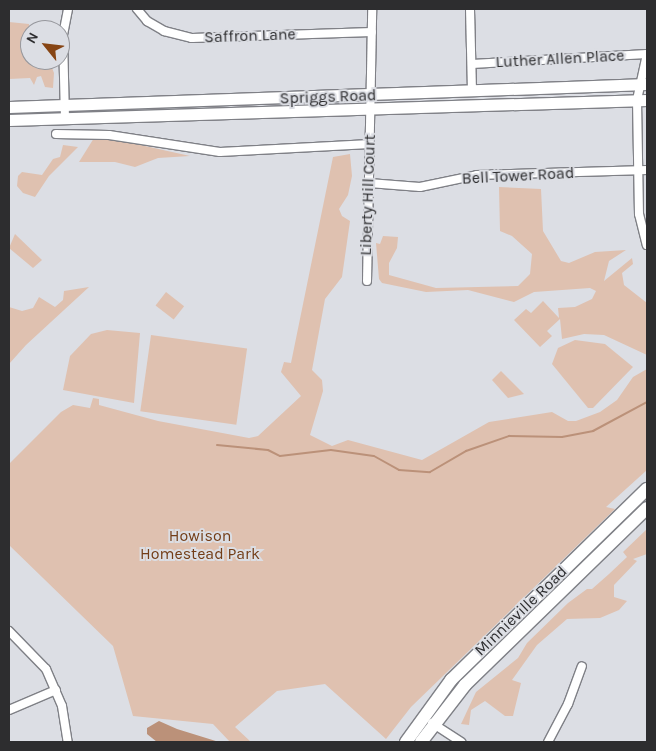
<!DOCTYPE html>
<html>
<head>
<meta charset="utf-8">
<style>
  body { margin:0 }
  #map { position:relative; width:656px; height:751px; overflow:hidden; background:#dcdee4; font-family:Karla,sans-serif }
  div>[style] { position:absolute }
  .green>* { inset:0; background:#dfc1b0; transform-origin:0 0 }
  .water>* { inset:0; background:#bb9179 }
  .stream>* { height:2px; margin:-1px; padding:0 1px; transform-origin:1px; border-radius:1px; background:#bb9179 }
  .roads { filter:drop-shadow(1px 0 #7f8086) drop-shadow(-1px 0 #7f8086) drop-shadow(0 1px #7f8086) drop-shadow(0 -1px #7f8086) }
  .minor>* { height:8px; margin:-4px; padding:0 4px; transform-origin:4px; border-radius:4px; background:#fff }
  .secondary>* { height:11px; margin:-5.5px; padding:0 5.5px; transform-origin:5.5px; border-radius:5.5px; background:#fff }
  .primary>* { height:12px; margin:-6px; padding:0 6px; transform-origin:6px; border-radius:6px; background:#fff }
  span { translate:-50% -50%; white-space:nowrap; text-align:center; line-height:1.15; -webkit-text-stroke:4px #dcdee4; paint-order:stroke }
  .street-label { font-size:16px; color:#2d2d2f }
  .park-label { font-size:16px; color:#733d17 }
  .frame { position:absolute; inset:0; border:10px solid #2d2d2f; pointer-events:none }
  .north { position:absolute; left:20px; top:20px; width:50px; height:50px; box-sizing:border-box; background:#dcdee4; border:1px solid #96979c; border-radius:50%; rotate:299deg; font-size:14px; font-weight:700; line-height:20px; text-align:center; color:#2d2d2f }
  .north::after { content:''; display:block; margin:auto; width:18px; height:22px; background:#874514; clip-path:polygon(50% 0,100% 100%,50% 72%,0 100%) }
</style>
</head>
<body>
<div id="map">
  <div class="green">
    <div style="clip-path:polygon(9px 22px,29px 24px,30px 60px,49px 60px,54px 73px,53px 88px,45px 87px,41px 76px,37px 77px,34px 85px,30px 78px,9px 79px)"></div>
    <div style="clip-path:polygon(94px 138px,109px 138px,190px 156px,158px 158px,135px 167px,115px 162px,79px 162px)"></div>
    <div style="clip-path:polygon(63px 145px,78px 147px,49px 176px,35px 197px,23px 193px,17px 186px,18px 176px,22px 172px,42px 175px,53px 159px,60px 157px)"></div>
    <div style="clip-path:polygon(350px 154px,352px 176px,348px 195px,339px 209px,342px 216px,350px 221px,342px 277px,325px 299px,312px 370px,322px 380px,323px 391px,310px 435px,332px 446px,348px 440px,422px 460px,489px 422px,552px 412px,568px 421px,576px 421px,600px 412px,617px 400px,633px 377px,647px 369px,647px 470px,606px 507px,615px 509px,411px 707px,386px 739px,325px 684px,277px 691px,235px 727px,251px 742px,230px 742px,213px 724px,133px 716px,113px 646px,9px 545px,9px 464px,61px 412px,73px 405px,90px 408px,93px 398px,99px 399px,99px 405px,158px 421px,249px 438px,258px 436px,301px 396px,281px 372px,284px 362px,291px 363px,333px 157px)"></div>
    <div style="clip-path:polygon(499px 187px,541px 189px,543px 231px,561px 261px,569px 263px,595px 252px,626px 250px,609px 261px,604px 281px,632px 258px,633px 264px,622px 273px,624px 285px,647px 303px,647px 355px,604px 335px,584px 334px,562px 339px,560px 319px,547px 331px,552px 336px,540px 347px,514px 320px,526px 309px,531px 313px,543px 301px,559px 318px,558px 308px,575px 307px,592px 299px,596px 291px,590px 288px,534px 292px,514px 302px,468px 290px,426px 292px,382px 283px,379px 279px,376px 243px,380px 244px,383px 236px,398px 237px,397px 248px,389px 263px,389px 275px,436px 288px,518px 286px,530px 274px,532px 254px,512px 236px,500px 231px)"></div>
    <div style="clip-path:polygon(15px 234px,42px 260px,33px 268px,9px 248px)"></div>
    <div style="clip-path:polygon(89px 287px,26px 345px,9px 364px,9px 307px,22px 311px,33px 308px,39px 297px,55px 307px,63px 300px,64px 291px)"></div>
    <div style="left:166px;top:292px;width:23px;height:17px;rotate:38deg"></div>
    <div style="clip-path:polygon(107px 330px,140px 333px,134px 403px,63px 390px,70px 356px,91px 334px)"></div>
    <div style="left:151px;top:335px;width:97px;height:77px;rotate:8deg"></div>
    <div style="clip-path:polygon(575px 340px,605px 344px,633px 367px,593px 408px,588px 408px,552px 364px,558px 348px)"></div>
    <div style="clip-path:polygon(501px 371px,524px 394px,508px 398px,492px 380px)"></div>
    <div style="clip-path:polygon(647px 529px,647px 554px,633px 559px,637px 561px,614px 585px,614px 597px,627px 601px,619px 610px,600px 618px,567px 619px,537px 645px,512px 680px,521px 683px,513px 716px,505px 716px,485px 701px,471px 710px,469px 725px,461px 724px,476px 692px,518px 658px,527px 643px,568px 603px,587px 589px,592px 589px,609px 574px,627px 557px,623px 552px)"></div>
  </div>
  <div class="water">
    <div style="clip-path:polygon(159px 721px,177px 729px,219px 742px,157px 742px,147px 734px,147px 728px)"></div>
  </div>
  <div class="stream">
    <div style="left:217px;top:445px;width:51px;rotate:5.6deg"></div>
    <div style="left:268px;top:450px;width:13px;rotate:27deg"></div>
    <div style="left:280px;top:456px;width:51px;rotate:-6.7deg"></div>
    <div style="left:331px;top:450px;width:43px;rotate:7.9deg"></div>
    <div style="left:374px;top:456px;width:29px;rotate:29deg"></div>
    <div style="left:399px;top:470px;width:31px;rotate:4deg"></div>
    <div style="left:430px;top:472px;width:42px;rotate:-30.3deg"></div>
    <div style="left:466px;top:451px;width:46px;rotate:-19.2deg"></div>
    <div style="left:509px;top:436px;width:53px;rotate:1.1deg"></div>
    <div style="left:562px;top:437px;width:32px;rotate:-11deg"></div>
    <div style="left:593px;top:431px;width:61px;rotate:-28.2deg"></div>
  </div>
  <div class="roads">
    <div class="minor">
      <div style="left:137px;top:9px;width:16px;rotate:50deg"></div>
      <div style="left:147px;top:21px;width:20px;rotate:30deg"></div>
      <div style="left:164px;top:31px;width:29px;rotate:14deg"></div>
      <div style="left:192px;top:38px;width:180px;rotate:-1.9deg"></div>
      <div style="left:470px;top:9px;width:83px;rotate:88.6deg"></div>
      <div style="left:472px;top:64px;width:175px;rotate:-3.3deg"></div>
      <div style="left:647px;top:54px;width:47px;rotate:102.3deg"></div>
      <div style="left:637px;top:100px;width:114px;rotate:89deg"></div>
      <div style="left:639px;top:214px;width:32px;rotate:76deg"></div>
      <div style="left:65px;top:118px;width:83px;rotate:-91.4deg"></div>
      <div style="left:63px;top:35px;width:26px;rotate:-79deg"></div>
      <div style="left:56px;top:134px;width:53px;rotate:1.1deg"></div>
      <div style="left:109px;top:135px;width:112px;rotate:8.7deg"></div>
      <div style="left:220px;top:152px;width:150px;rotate:-3.1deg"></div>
      <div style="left:369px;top:183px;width:51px;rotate:4.5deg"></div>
      <div style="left:420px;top:187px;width:58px;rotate:-11.9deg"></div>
      <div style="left:477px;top:175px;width:170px;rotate:-1.7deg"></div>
      <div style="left:367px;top:281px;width:272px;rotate:-88.9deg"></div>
      <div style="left:9px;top:631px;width:53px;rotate:45.8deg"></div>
      <div style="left:46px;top:669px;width:40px;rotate:66.6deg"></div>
      <div style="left:62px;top:706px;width:36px;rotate:81deg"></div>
      <div style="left:9px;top:710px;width:51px;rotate:-23.1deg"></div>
      <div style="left:432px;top:723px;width:35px;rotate:33deg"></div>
      <div style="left:548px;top:742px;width:43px;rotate:-62.2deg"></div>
      <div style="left:568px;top:704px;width:40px;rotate:-69.8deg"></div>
    </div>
    <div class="secondary">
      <div style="left:9px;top:107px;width:638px;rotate:-2.06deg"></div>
      <div style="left:9px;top:120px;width:638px;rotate:-1.8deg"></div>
    </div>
    <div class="primary">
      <div style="left:406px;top:742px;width:77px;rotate:-54deg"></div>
      <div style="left:451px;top:680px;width:274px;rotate:-44.3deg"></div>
      <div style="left:421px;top:742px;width:72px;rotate:-52.3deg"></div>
      <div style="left:465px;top:685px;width:254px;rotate:-44.2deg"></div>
    </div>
  </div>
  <div class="street-label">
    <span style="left:250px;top:36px;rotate:-2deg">Saffron Lane</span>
    <span style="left:560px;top:59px;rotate:-3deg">Luther Allen Place</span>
    <span style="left:328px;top:97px;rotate:-2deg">Spriggs Road</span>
    <span style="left:518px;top:176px;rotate:-3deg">Bell Tower Road</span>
    <span style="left:368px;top:195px;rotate:-88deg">Liberty Hill Court</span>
    <span style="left:521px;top:611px;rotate:-44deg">Minnieville Road</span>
  </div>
  <div class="park-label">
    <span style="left:200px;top:545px">Howison<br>Homestead Park</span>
  </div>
  <div class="frame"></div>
  <div class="north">N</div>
</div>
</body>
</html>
